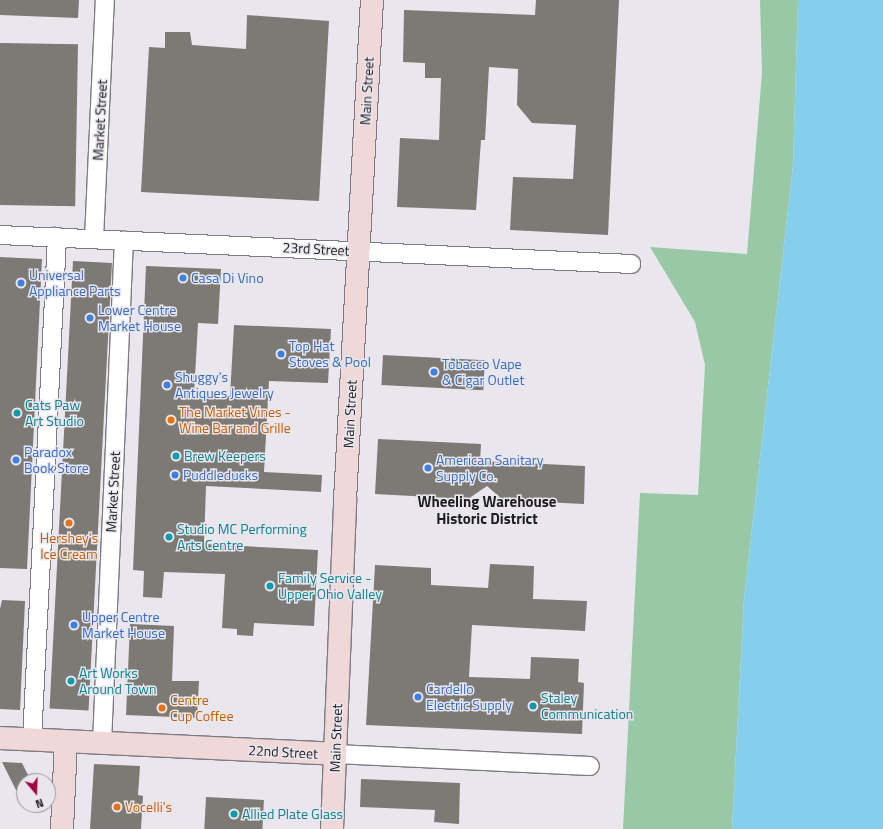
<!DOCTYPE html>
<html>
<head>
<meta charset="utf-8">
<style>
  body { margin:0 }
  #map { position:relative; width:883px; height:829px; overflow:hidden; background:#e9e7ed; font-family:"Titillium Web",sans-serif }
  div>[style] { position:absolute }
  .green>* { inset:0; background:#99c8a6 }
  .water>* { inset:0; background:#85cfed }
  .building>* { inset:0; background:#7d7974; transform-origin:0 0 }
  .roads { filter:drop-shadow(1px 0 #7d7b81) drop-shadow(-1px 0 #7d7b81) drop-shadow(0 1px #7d7b81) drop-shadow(0 -1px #7d7b81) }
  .street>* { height:18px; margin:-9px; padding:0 9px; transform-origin:9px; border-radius:9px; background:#fff }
  .secondary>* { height:22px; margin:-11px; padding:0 11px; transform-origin:11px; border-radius:11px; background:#f0d7d8 }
  .dots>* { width:11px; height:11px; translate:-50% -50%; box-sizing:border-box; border:2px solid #e9e7ed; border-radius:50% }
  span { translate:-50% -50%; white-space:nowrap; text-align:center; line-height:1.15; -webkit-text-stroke:3px #e9e7ed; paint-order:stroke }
  .street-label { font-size:14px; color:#1e1d20 }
  .shop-label { font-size:14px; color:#366cbe }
  .left { translate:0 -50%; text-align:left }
  .culture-label { font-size:14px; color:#0d838f }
  .food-label { font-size:14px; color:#c56008 }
  .neighbourhood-label { font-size:15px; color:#1e1d20; font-weight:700 }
  .north { position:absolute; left:16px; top:773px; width:40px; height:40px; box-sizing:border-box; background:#e9e7ed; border:1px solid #98969b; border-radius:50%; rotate:161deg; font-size:11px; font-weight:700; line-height:16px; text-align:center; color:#1e1d20 }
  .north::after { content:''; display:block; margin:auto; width:14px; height:18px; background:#a10747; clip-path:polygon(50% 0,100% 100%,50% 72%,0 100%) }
</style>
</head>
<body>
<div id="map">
  <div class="green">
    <div style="clip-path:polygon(760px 0,798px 0,793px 165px,744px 599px,732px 829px,623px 829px,640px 493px,698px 495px,705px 365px,695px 322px,650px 247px,747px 254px,762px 73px)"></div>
  </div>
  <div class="water">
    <div style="clip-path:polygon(798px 0,883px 0,883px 829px,732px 829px,744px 599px,793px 165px)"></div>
  </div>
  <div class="building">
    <div style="clip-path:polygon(0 0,79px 0,78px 18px,0 15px)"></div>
    <div style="clip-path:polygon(536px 0,619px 0,608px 235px,510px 230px,513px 177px,573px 179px,576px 125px,532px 123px,517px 105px,518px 69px,489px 67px,485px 140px,481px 140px,476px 210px,397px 207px,400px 138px,439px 140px,441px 78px,425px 78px,425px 63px,403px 62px,404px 10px,535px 15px)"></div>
    <div style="clip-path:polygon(247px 15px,329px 21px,319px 201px,141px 192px,149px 47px,165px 48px,165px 32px,190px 32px,192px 45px,246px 49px)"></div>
    <div style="left:0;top:43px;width:78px;height:162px;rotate:1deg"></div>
    <div style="clip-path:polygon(0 257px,42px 259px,27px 569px,0 568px)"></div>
    <div style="left:73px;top:261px;width:39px;height:448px;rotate:3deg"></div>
    <div style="clip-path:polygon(146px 266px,221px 269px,218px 324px,198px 323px,194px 395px,230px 396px,234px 325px,331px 329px,328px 383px,269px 381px,264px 472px,322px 475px,321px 492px,206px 486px,204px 544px,318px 550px,314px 626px,254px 623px,253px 636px,237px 635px,237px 629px,222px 628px,225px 574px,164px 572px,162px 598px,143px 597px,144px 571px,133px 570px)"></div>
    <div style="left:383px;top:355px;width:102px;height:30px;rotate:3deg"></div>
    <div style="clip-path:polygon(378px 439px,481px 444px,480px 461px,585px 466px,584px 504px,503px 500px,487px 486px,468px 499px,375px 494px)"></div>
    <div style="clip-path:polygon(490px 564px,534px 566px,533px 599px,587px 601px,585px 631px,472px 625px,469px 677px,530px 679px,531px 657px,579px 659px,578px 682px,584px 683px,582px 734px,366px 725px,375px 565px,431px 568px,431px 585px,488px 588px)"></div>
    <div style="clip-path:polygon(2px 600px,25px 601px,20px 710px,0 709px,0 609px)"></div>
    <div style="clip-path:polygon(130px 624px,174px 626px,172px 681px,199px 681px,197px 718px,126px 715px)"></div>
    <div style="clip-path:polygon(2px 762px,22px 763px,31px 781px,24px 781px,24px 806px)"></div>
    <div style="clip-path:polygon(94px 764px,140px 766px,138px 795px,143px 796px,141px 829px,90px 829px)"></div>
    <div style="clip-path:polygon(361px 779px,460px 783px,459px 824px,434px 822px,435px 810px,360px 807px)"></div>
    <div style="left:206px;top:797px;width:58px;height:32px;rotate:3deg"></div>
  </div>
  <div class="roads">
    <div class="street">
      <div style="left:0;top:235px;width:632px;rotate:2.63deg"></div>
      <div style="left:94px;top:239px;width:239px;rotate:-87.4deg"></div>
      <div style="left:32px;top:740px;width:504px;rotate:-87.15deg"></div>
      <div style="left:102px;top:743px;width:503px;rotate:-87.5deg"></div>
      <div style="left:335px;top:754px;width:255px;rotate:2.7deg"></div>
    </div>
    <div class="secondary">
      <div style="left:0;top:738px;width:335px;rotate:2.7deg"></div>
      <div style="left:62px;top:829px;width:87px;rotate:-87.4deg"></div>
      <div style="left:332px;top:829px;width:329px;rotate:-87.7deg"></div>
      <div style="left:345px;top:500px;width:501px;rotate:-86.91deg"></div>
    </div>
  </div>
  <div class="dots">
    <div style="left:183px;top:278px;background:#3f7fe0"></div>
    <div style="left:21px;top:283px;background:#3f7fe0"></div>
    <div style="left:90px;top:318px;background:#3f7fe0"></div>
    <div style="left:281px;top:354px;background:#3f7fe0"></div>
    <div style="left:434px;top:372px;background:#3f7fe0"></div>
    <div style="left:167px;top:385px;background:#3f7fe0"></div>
    <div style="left:17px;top:413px;background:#0f9aa8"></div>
    <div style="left:171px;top:420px;background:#e8710a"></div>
    <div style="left:176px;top:456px;background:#0f9aa8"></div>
    <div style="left:16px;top:460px;background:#3f7fe0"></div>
    <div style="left:428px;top:468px;background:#3f7fe0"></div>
    <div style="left:175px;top:475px;background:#3f7fe0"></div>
    <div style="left:69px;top:523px;background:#e8710a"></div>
    <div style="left:169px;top:537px;background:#0f9aa8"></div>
    <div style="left:270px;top:586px;background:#0f9aa8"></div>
    <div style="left:74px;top:625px;background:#3f7fe0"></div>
    <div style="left:71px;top:681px;background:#0f9aa8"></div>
    <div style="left:418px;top:697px;background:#3f7fe0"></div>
    <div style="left:533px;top:706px;background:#0f9aa8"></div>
    <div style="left:162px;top:708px;background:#e8710a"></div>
    <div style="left:117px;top:807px;background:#e8710a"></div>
    <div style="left:234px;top:814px;background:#0f9aa8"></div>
  </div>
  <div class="street-label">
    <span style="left:367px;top:91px;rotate:-87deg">Main Street</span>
    <span style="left:100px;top:120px;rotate:-87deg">Market Street</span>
    <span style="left:316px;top:249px;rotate:3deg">23rd Street</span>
    <span style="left:350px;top:414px;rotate:-87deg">Main Street</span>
    <span style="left:113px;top:492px;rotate:-87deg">Market Street</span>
    <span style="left:336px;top:738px;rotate:-88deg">Main Street</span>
    <span style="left:283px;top:752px;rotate:3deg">22nd Street</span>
  </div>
  <div class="shop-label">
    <span class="left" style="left:29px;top:283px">Universal<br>Appliance Parts</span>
    <span class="left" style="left:191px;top:278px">Casa Di Vino</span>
    <span class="left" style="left:98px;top:318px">Lower Centre<br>Market House</span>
    <span class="left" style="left:289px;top:354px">Top Hat<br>Stoves &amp; Pool</span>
    <span class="left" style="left:442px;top:372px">Tobacco Vape<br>&amp; Cigar Outlet</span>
    <span class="left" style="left:175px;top:385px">Shuggy's<br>Antiques Jewelry</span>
    <span class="left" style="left:24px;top:460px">Paradox<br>Book Store</span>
    <span class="left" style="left:436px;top:468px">American Sanitary<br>Supply Co.</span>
    <span class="left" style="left:183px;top:475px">Puddleducks</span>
    <span class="left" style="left:82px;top:625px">Upper Centre<br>Market House</span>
    <span class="left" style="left:426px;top:697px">Cardello<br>Electric Supply</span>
  </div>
  <div class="culture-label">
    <span class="left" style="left:25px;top:413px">Cats Paw<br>Art Studio</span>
    <span class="left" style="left:184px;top:456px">Brew Keepers</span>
    <span class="left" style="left:177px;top:537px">Studio MC Performing<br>Arts Centre</span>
    <span class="left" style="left:278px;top:586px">Family Service -<br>Upper Ohio Valley</span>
    <span class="left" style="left:79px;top:681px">Art Works<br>Around Town</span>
    <span class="left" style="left:541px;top:706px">Staley<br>Communication</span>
    <span class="left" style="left:242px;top:814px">Allied Plate Glass</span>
  </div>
  <div class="food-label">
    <span class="left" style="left:179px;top:420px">The Market Vines -<br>Wine Bar and Grille</span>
    <span style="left:69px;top:546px">Hershey's<br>Ice Cream</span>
    <span class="left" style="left:170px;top:708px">Centre<br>Cup Coffee</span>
    <span class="left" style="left:125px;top:807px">Vocelli's</span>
  </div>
  <div class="neighbourhood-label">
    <span style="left:487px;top:510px">Wheeling Warehouse<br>Historic District</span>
  </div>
  <div class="north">N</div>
</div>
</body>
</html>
